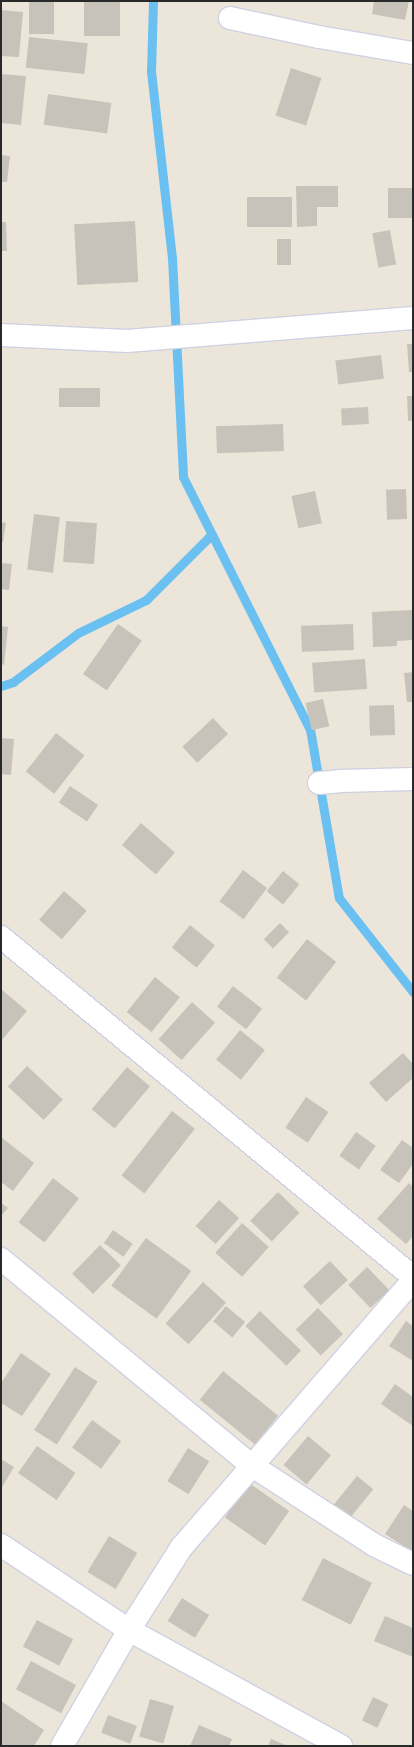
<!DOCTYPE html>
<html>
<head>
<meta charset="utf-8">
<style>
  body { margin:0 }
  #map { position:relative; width:414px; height:1747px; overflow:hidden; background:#ece6da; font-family:Roboto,sans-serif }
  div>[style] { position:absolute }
  .stream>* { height:9px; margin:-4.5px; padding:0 4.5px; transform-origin:4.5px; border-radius:4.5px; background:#6ac0f1 }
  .building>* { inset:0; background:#c7c3ba; transform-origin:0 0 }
  .roads { filter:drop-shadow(1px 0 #cfd1e2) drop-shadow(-1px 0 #cfd1e2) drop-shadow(0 1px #cfd1e2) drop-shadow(0 -1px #cfd1e2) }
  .minor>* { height:22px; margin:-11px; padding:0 11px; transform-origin:11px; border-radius:11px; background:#fff }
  span { translate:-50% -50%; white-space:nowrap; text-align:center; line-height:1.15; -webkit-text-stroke:4px #fff; paint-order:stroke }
  .frame { position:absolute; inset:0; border:2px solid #292929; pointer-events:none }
</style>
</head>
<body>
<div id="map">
  <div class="stream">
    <div style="left:153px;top:1px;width:70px;rotate:91.6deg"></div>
    <div style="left:151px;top:71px;width:188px;rotate:83.6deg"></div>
    <div style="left:172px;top:258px;width:219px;rotate:87.1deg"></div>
    <div style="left:183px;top:477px;width:282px;rotate:63.3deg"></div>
    <div style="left:310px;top:729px;width:171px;rotate:80.3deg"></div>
    <div style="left:339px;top:898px;width:120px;rotate:51.8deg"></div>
    <div style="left:1px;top:686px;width:13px;rotate:-18deg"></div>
    <div style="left:13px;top:682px;width:81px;rotate:-37deg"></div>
    <div style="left:78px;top:633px;width:76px;rotate:-25.9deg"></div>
    <div style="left:146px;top:600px;width:93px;rotate:-45deg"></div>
  </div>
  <div class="building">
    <div style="left:29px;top:1px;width:25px;height:33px"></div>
    <div style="left:84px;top:1px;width:36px;height:35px"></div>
    <div style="clip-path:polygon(374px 1px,409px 1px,405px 20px,372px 14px)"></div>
    <div style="clip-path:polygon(1px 10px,23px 12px,19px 57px,1px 56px)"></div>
    <div style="left:29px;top:37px;width:59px;height:31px;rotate:6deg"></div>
    <div style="left:291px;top:68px;width:32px;height:50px;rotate:18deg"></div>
    <div style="clip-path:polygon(1px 74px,26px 76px,21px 125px,1px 123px)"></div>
    <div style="left:48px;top:94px;width:64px;height:31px;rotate:8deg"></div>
    <div style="clip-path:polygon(1px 155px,10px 156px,7px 182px,1px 182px)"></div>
    <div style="clip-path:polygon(296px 186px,338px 186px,338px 207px,317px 207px,317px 226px,297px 227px)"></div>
    <div style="left:388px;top:188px;width:25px;height:30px"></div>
    <div style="left:292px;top:197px;width:30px;height:45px;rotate:90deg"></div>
    <div style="left:135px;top:221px;width:61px;height:61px;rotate:87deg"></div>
    <div style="clip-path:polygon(1px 222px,6px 222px,7px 251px,1px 251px)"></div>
    <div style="left:390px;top:230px;width:35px;height:18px;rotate:80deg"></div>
    <div style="left:277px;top:239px;width:14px;height:26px"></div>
    <div style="clip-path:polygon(407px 344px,413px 344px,413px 372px,409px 372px)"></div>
    <div style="left:381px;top:355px;width:24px;height:46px;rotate:83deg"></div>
    <div style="left:100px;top:388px;width:19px;height:41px;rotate:90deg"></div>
    <div style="clip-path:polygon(407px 396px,413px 396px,413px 421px,408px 421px)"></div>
    <div style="left:368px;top:407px;width:17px;height:27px;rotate:87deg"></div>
    <div style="left:283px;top:424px;width:27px;height:67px;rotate:88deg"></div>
    <div style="left:406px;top:489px;width:30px;height:20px;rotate:88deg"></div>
    <div style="left:315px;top:491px;width:33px;height:24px;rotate:78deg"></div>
    <div style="left:34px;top:514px;width:26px;height:56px;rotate:7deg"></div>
    <div style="left:66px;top:521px;width:31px;height:41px;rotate:4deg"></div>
    <div style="clip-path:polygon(1px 522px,6px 523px,3px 542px,1px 542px)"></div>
    <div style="clip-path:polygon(1px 563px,12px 564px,9px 590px,1px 589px)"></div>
    <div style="clip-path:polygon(413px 610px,413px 640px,397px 641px,397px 646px,373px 647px,372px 612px)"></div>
    <div style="left:118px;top:624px;width:29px;height:61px;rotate:35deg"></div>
    <div style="left:353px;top:624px;width:26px;height:52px;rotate:88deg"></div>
    <div style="clip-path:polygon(1px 626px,8px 627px,4px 665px,1px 664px)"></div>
    <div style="left:365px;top:659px;width:30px;height:53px;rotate:86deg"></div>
    <div style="clip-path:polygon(413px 672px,413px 702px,407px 702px,404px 673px)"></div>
    <div style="left:323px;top:699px;width:28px;height:18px;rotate:77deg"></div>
    <div style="left:394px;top:705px;width:30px;height:25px;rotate:88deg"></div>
    <div style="left:213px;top:718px;width:22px;height:42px;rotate:47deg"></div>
    <div style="left:56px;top:733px;width:36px;height:49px;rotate:38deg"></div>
    <div style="clip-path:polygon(1px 738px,14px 739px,11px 775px,1px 774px)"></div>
    <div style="left:70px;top:786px;width:34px;height:20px;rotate:34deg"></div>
    <div style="left:141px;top:823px;width:45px;height:29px;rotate:41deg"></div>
    <div style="left:243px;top:870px;width:30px;height:39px;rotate:37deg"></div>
    <div style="left:283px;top:871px;width:21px;height:26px;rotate:39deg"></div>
    <div style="left:64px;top:891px;width:30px;height:38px;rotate:41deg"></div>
    <div style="left:280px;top:923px;width:13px;height:23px;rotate:45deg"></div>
    <div style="left:190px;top:925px;width:32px;height:29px;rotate:39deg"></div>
    <div style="left:307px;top:939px;width:37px;height:49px;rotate:38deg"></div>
    <div style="left:155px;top:977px;width:32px;height:45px;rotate:39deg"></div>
    <div style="left:233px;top:986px;width:37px;height:26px;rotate:38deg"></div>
    <div style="clip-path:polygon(1px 989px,27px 1011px,1px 1041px)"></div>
    <div style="left:192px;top:1002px;width:31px;height:50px;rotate:42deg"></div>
    <div style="left:240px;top:1030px;width:32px;height:38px;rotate:39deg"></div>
    <div style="clip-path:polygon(403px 1053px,413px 1064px,413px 1078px,386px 1102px,369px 1083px)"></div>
    <div style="left:27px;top:1066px;width:49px;height:28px;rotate:43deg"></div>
    <div style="left:127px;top:1067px;width:30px;height:55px;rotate:40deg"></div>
    <div style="left:306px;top:1097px;width:27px;height:37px;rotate:34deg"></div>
    <div style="left:172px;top:1111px;width:29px;height:82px;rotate:38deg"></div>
    <div style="left:356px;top:1132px;width:24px;height:29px;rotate:35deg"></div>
    <div style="clip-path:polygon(1px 1137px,34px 1163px,13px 1191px,1px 1182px)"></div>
    <div style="clip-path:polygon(402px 1140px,413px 1148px,413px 1164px,399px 1183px,380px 1170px)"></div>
    <div style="left:53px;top:1178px;width:33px;height:56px;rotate:38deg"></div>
    <div style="clip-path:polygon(409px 1183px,413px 1187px,413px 1236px,406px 1244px,377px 1219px)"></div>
    <div style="left:278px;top:1192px;width:30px;height:40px;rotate:44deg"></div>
    <div style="left:219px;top:1200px;width:27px;height:35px;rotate:42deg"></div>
    <div style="clip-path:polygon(1px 1203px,8px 1208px,1px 1216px)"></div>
    <div style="left:242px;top:1223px;width:36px;height:40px;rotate:42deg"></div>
    <div style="left:113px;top:1230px;width:24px;height:16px;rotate:35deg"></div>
    <div style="left:146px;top:1238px;width:56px;height:59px;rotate:36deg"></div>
    <div style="left:100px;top:1245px;width:29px;height:40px;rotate:44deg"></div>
    <div style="left:330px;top:1261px;width:26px;height:37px;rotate:47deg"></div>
    <div style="left:367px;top:1267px;width:32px;height:26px;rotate:46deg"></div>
    <div style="left:203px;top:1282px;width:31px;height:56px;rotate:42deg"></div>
    <div style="left:226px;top:1306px;width:25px;height:20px;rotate:40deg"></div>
    <div style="left:318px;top:1308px;width:36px;height:31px;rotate:46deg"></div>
    <div style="left:260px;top:1311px;width:57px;height:21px;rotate:44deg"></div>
    <div style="clip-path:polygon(406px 1321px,413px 1326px,413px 1361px,389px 1346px)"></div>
    <div style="clip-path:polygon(21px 1353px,51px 1374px,22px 1416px,1px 1403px,1px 1383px)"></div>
    <div style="left:75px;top:1367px;width:27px;height:75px;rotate:33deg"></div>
    <div style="left:223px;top:1371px;width:71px;height:37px;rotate:39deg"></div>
    <div style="clip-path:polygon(395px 1384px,413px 1397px,413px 1426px,381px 1404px)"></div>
    <div style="left:92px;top:1420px;width:36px;height:34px;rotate:36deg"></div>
    <div style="left:308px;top:1436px;width:30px;height:38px;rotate:40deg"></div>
    <div style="left:37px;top:1446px;width:47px;height:33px;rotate:35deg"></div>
    <div style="left:188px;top:1448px;width:25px;height:39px;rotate:32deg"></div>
    <div style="clip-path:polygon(1px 1459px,14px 1467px,1px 1489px)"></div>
    <div style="left:357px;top:1476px;width:21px;height:40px;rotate:39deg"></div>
    <div style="left:249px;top:1483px;width:49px;height:42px;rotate:35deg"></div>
    <div style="clip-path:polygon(404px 1505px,413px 1511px,413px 1552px,385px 1534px)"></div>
    <div style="left:109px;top:1536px;width:33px;height:42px;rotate:31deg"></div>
    <div style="left:323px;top:1558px;width:55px;height:47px;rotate:27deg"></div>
    <div style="left:182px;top:1598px;width:32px;height:27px;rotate:32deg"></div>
    <div style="clip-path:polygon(385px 1616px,413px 1628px,413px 1657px,374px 1641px)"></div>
    <div style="left:37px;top:1620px;width:41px;height:30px;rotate:28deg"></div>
    <div style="left:31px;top:1661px;width:51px;height:32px;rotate:28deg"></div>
    <div style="left:373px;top:1697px;width:17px;height:26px;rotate:25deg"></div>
    <div style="left:150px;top:1699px;width:25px;height:39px;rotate:16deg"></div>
    <div style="clip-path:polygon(1px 1701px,44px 1730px,34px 1746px,4px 1746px,1px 1744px)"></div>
    <div style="left:108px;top:1715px;width:31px;height:19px;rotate:21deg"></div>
    <div style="clip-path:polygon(199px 1725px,232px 1739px,229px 1746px,190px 1746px)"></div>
    <div style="clip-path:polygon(271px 1739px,288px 1746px,268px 1746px)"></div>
  </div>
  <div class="roads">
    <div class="minor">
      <div style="left:230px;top:18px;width:91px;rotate:12.1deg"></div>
      <div style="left:319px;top:37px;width:95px;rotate:9.7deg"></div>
      <div style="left:1px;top:335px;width:126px;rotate:2.7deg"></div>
      <div style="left:127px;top:341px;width:287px;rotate:-4.6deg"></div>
      <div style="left:319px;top:783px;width:21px;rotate:-5deg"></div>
      <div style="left:340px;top:781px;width:73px;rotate:-1.6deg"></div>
      <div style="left:1px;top:937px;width:534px;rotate:39.53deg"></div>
      <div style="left:1px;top:1259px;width:324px;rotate:39.5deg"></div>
      <div style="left:251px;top:1465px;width:147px;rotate:33deg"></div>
      <div style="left:374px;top:1545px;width:43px;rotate:26deg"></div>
      <div style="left:1px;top:1545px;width:154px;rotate:33.6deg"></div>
      <div style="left:129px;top:1630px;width:242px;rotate:28.7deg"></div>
      <div style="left:62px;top:1746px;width:134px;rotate:-60deg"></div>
      <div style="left:129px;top:1630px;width:97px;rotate:-57.6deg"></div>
      <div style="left:181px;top:1548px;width:354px;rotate:-49.1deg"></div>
    </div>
  </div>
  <div class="frame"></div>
</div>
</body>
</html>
